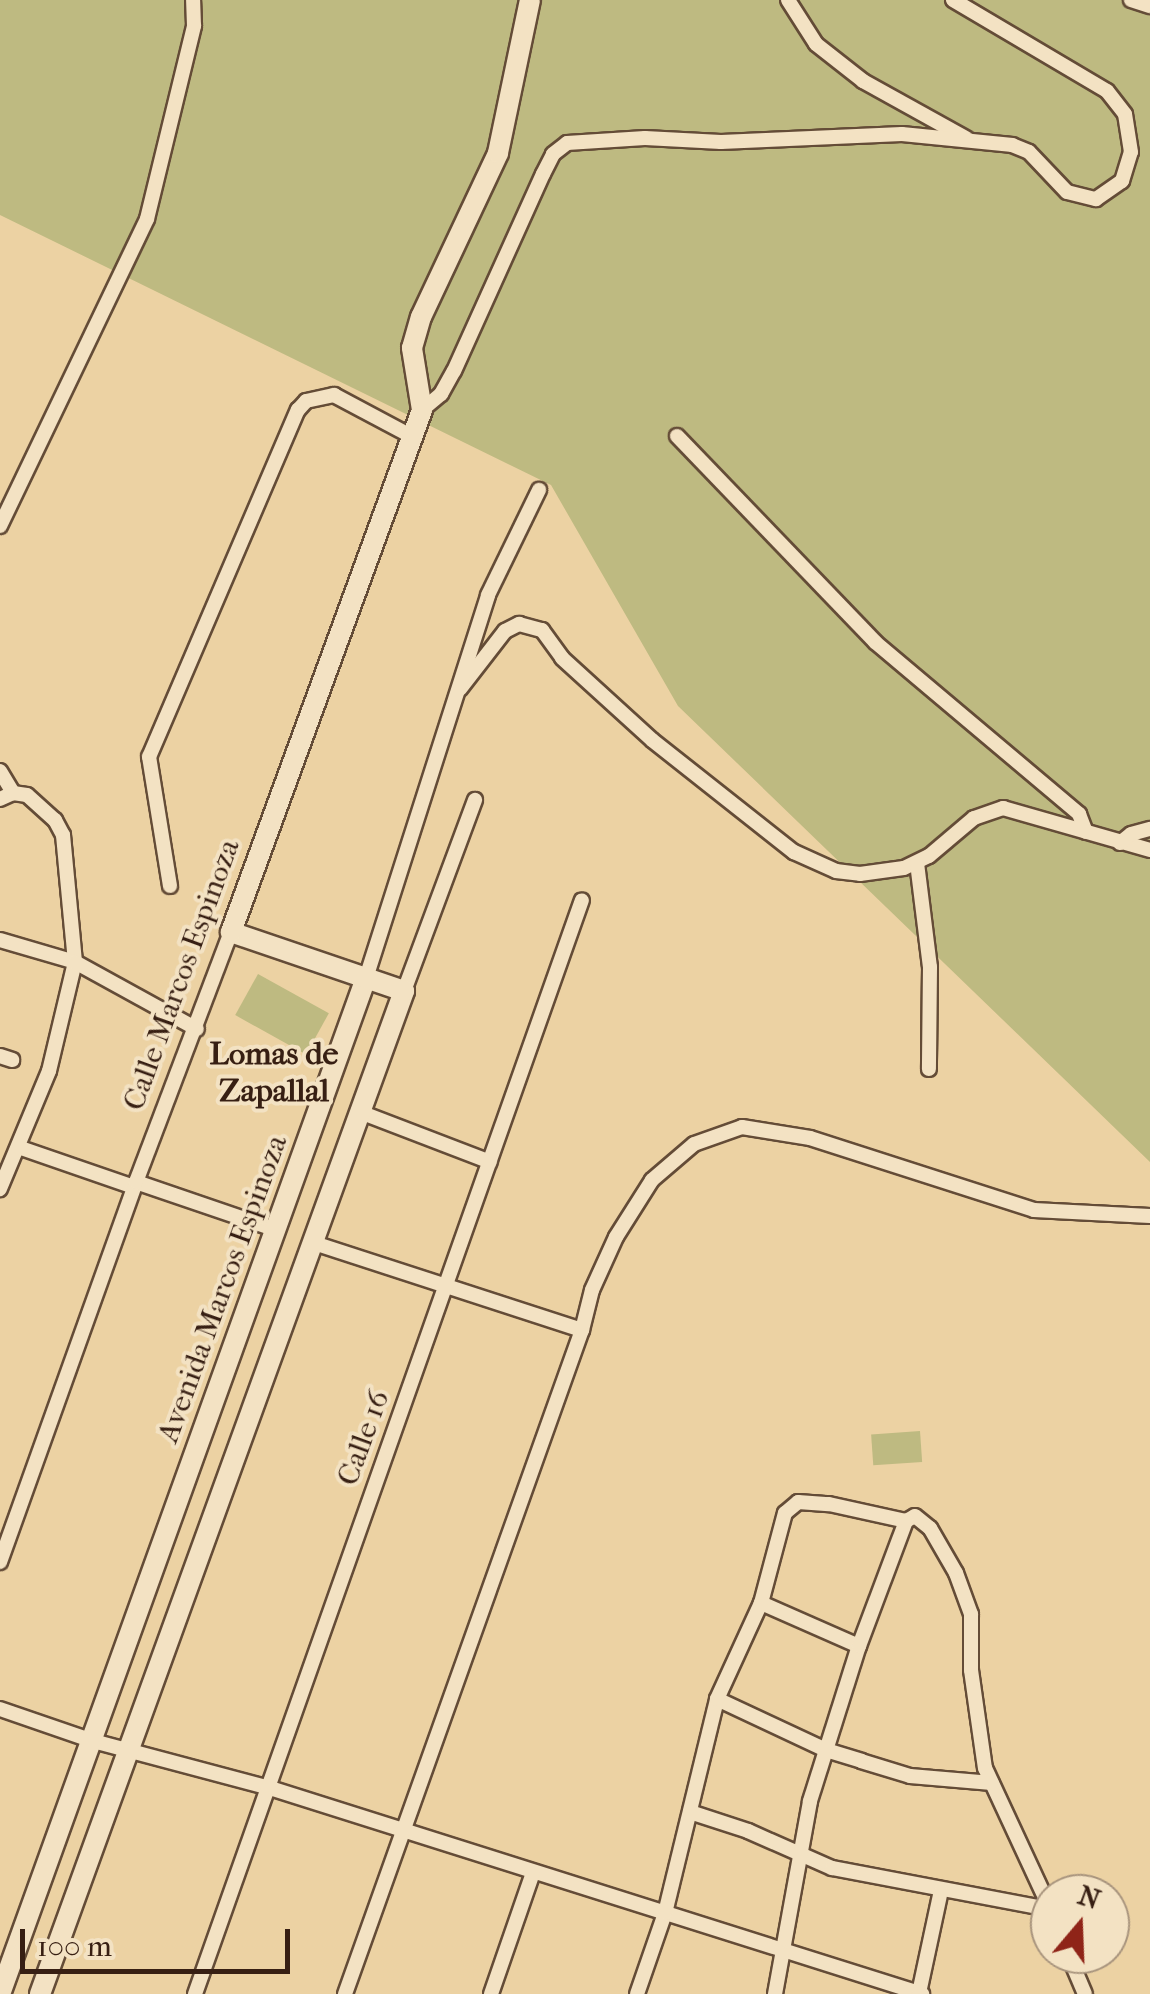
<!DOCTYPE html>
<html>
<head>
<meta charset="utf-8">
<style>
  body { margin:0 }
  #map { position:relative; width:1150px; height:1994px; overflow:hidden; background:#ecd2a3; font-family:"IM FELL French Canon",serif }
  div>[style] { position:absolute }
  .green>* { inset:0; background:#beba81; transform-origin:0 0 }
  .roads { filter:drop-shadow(2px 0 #644c37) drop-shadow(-2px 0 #644c37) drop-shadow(0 2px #644c37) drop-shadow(0 -2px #644c37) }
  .street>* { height:14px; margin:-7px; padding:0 7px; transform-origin:7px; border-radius:7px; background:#f3e2c3 }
  .secondary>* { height:20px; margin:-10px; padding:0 10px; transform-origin:10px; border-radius:10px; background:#f3e2c3 }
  span { translate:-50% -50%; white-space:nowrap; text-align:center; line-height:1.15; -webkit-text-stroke:8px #f3e2c3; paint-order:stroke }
  .street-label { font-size:30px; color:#371f13 }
  .neighbourhood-label { font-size:32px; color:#371f13; font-weight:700 }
  .north { position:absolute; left:1030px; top:1874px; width:100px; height:100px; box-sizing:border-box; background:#f3e2c3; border:2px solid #a8947d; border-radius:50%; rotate:19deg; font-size:28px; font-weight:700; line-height:40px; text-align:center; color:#371f13 }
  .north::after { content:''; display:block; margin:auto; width:35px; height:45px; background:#8f2418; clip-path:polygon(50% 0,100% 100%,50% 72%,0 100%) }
  .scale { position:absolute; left:20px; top:1929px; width:270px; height:45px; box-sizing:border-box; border:5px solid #371f13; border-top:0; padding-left:12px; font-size:30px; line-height:35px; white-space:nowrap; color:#371f13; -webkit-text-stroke:8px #f3e2c3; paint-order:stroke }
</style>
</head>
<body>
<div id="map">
  <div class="green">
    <div style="clip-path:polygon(0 0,1150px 0,1150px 1162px,678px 706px,551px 485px,0 215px)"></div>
    <div style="left:258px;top:974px;width:81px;height:47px;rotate:29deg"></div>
    <div style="left:920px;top:1431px;width:31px;height:49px;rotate:86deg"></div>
  </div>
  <div class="roads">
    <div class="street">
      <div style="left:788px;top:0;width:52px;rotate:57.5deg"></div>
      <div style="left:816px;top:44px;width:60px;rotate:38.2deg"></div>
      <div style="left:863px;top:81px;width:118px;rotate:29deg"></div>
      <div style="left:1131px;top:0;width:20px;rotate:18deg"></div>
      <div style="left:422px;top:410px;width:25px;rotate:-40deg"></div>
      <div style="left:441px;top:394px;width:26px;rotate:-61deg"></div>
      <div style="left:454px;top:371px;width:216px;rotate:-65.7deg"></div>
      <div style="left:543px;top:174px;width:22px;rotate:-63deg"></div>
      <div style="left:553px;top:154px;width:18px;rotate:-38deg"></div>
      <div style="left:567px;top:143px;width:78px;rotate:-3.7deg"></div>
      <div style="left:645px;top:138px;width:76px;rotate:3deg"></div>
      <div style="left:721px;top:142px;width:181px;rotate:-2.5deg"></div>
      <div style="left:902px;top:134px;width:111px;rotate:5.7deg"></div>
      <div style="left:1012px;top:145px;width:18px;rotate:22deg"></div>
      <div style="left:1029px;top:152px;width:55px;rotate:46.5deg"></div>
      <div style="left:1067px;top:192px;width:30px;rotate:14deg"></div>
      <div style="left:1096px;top:199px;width:32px;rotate:-35deg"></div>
      <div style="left:1122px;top:181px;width:30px;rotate:-73deg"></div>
      <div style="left:1131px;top:152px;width:38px;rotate:-99deg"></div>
      <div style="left:1125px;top:114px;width:29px;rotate:-128deg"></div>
      <div style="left:1107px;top:91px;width:179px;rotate:-149.4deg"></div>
      <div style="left:677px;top:436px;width:286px;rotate:46.1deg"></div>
      <div style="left:875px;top:642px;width:267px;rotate:40.1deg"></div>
      <div style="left:1079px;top:814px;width:19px;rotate:69deg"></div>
      <div style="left:0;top:526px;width:340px;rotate:-64.4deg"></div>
      <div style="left:147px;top:219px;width:199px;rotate:-76.3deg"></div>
      <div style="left:194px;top:26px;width:26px;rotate:-92deg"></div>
      <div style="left:460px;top:689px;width:73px;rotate:-52.2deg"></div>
      <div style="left:505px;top:631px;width:16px;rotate:-27deg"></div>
      <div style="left:519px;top:624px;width:24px;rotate:15deg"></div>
      <div style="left:542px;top:630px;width:34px;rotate:54deg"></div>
      <div style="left:562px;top:658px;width:122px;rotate:42.3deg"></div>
      <div style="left:652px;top:740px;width:181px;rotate:38.3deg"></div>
      <div style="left:794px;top:852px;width:46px;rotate:24.3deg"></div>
      <div style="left:836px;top:871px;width:24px;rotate:7deg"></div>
      <div style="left:860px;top:874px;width:44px;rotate:-7.8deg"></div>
      <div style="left:904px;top:868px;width:28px;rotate:-26deg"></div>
      <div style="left:929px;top:856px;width:59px;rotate:-40.2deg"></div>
      <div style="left:974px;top:818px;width:31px;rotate:-19deg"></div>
      <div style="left:1003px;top:808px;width:153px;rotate:15.9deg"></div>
      <div style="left:0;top:771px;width:26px;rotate:59deg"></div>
      <div style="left:0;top:799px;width:14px;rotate:-25deg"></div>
      <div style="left:13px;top:793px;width:14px;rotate:8deg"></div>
      <div style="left:27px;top:795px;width:38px;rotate:42deg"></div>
      <div style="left:55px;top:820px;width:17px;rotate:62deg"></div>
      <div style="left:63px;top:835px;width:128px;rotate:84.6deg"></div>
      <div style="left:75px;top:962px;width:112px;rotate:103.4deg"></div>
      <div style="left:49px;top:1071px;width:128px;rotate:112.6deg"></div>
      <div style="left:1120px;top:843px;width:14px;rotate:-39deg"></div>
      <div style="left:1131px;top:834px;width:20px;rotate:-15deg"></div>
      <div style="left:917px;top:863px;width:105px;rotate:82.9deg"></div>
      <div style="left:930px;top:967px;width:102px;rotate:90.6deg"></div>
      <div style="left:170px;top:886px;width:131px;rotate:-99.2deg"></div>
      <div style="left:149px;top:757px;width:378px;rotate:-66.8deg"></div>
      <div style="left:298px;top:410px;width:12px;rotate:-48deg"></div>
      <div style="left:306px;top:401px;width:29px;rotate:-12deg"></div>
      <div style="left:334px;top:395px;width:89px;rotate:28deg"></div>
      <div style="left:0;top:940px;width:78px;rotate:16.3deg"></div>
      <div style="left:75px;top:962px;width:139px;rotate:28.8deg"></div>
      <div style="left:366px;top:978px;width:402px;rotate:-72.3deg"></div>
      <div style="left:488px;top:595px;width:117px;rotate:-64.1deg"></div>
      <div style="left:404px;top:991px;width:204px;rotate:-69.6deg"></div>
      <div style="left:0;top:1056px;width:13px;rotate:18deg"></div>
      <div style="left:360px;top:1112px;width:139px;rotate:21deg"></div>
      <div style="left:18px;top:1147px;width:123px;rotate:19deg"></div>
      <div style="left:136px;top:1182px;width:149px;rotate:18.8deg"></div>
      <div style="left:311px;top:1242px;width:285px;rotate:18deg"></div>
      <div style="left:0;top:1562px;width:404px;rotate:-70.3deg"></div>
      <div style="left:136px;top:1182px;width:267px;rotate:-69.2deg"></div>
      <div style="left:761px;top:1603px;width:107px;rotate:23.7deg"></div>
      <div style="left:717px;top:1699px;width:120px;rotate:25.1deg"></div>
      <div style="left:826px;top:1750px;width:37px;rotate:17deg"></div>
      <div style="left:861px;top:1761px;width:51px;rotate:17deg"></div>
      <div style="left:910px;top:1776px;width:82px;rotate:4.9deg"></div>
      <div style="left:0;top:1709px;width:98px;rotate:19deg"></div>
      <div style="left:93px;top:1741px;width:183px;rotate:14.9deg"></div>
      <div style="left:270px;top:1788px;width:684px;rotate:17.53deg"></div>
      <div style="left:690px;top:1812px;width:61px;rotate:18.1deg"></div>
      <div style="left:748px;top:1831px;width:92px;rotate:23.8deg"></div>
      <div style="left:832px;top:1868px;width:222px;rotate:10.7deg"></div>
      <div style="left:1068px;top:1954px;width:43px;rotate:67deg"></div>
      <div style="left:919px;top:1993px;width:105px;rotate:-77.9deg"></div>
      <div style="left:195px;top:1994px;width:1160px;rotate:-70.52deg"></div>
      <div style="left:345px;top:1994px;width:705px;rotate:-70.36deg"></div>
      <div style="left:582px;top:1330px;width:41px;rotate:-76deg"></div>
      <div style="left:592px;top:1290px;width:58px;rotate:-65.6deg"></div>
      <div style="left:616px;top:1237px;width:67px;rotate:-57.7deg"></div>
      <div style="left:652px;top:1180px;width:55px;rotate:-40.6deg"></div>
      <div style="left:694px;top:1144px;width:51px;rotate:-19.5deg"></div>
      <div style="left:742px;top:1127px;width:69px;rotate:9.2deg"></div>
      <div style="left:810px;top:1138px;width:235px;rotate:17.8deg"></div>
      <div style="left:1034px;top:1210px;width:116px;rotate:3deg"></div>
      <div style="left:491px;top:1994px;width:128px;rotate:-70.9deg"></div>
      <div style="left:637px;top:1994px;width:86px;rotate:-70.9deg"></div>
      <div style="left:665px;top:1913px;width:220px;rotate:-76.3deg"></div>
      <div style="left:717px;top:1699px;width:106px;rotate:-65.4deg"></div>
      <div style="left:761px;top:1603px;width:93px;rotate:-75.1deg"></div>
      <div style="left:785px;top:1513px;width:17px;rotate:-40deg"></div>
      <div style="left:798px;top:1502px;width:31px;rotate:4deg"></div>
      <div style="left:829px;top:1504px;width:79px;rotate:12.4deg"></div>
      <div style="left:906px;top:1521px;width:10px;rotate:-29deg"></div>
      <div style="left:915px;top:1516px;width:19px;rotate:39deg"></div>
      <div style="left:930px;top:1528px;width:52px;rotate:60deg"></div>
      <div style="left:956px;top:1573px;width:44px;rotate:69.9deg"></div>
      <div style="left:971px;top:1614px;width:56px;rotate:90deg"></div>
      <div style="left:971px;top:1670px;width:99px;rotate:81.9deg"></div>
      <div style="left:985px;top:1768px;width:154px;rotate:65.1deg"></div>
      <div style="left:775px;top:1994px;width:196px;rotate:-79.7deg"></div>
      <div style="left:810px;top:1801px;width:163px;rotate:-72.5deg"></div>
      <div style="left:859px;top:1646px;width:134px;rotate:-69.4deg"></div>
    </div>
    <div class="secondary">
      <div style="left:0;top:1994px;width:1080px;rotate:-70.19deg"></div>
      <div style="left:40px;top:1994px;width:1067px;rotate:-70.05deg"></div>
      <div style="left:404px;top:991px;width:183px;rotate:-161.2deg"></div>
      <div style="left:231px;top:932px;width:556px;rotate:-69.9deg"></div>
      <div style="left:422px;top:410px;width:63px;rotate:-99.2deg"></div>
      <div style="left:412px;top:348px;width:32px;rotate:-74deg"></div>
      <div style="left:421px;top:317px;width:181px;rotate:-64.8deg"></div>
      <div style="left:498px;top:153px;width:156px;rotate:-78.2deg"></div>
    </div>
  </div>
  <div class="street-label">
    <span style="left:182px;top:975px;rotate:-70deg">Calle Marcos Espinoza</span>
    <span style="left:223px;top:1289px;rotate:-70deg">Avenida Marcos Espinoza</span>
    <span style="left:364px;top:1438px;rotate:-70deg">Calle 16</span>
  </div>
  <div class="neighbourhood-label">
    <span style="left:274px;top:1073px">Lomas de<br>Zapallal</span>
  </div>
  <div class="north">N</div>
  <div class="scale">100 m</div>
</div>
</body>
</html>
